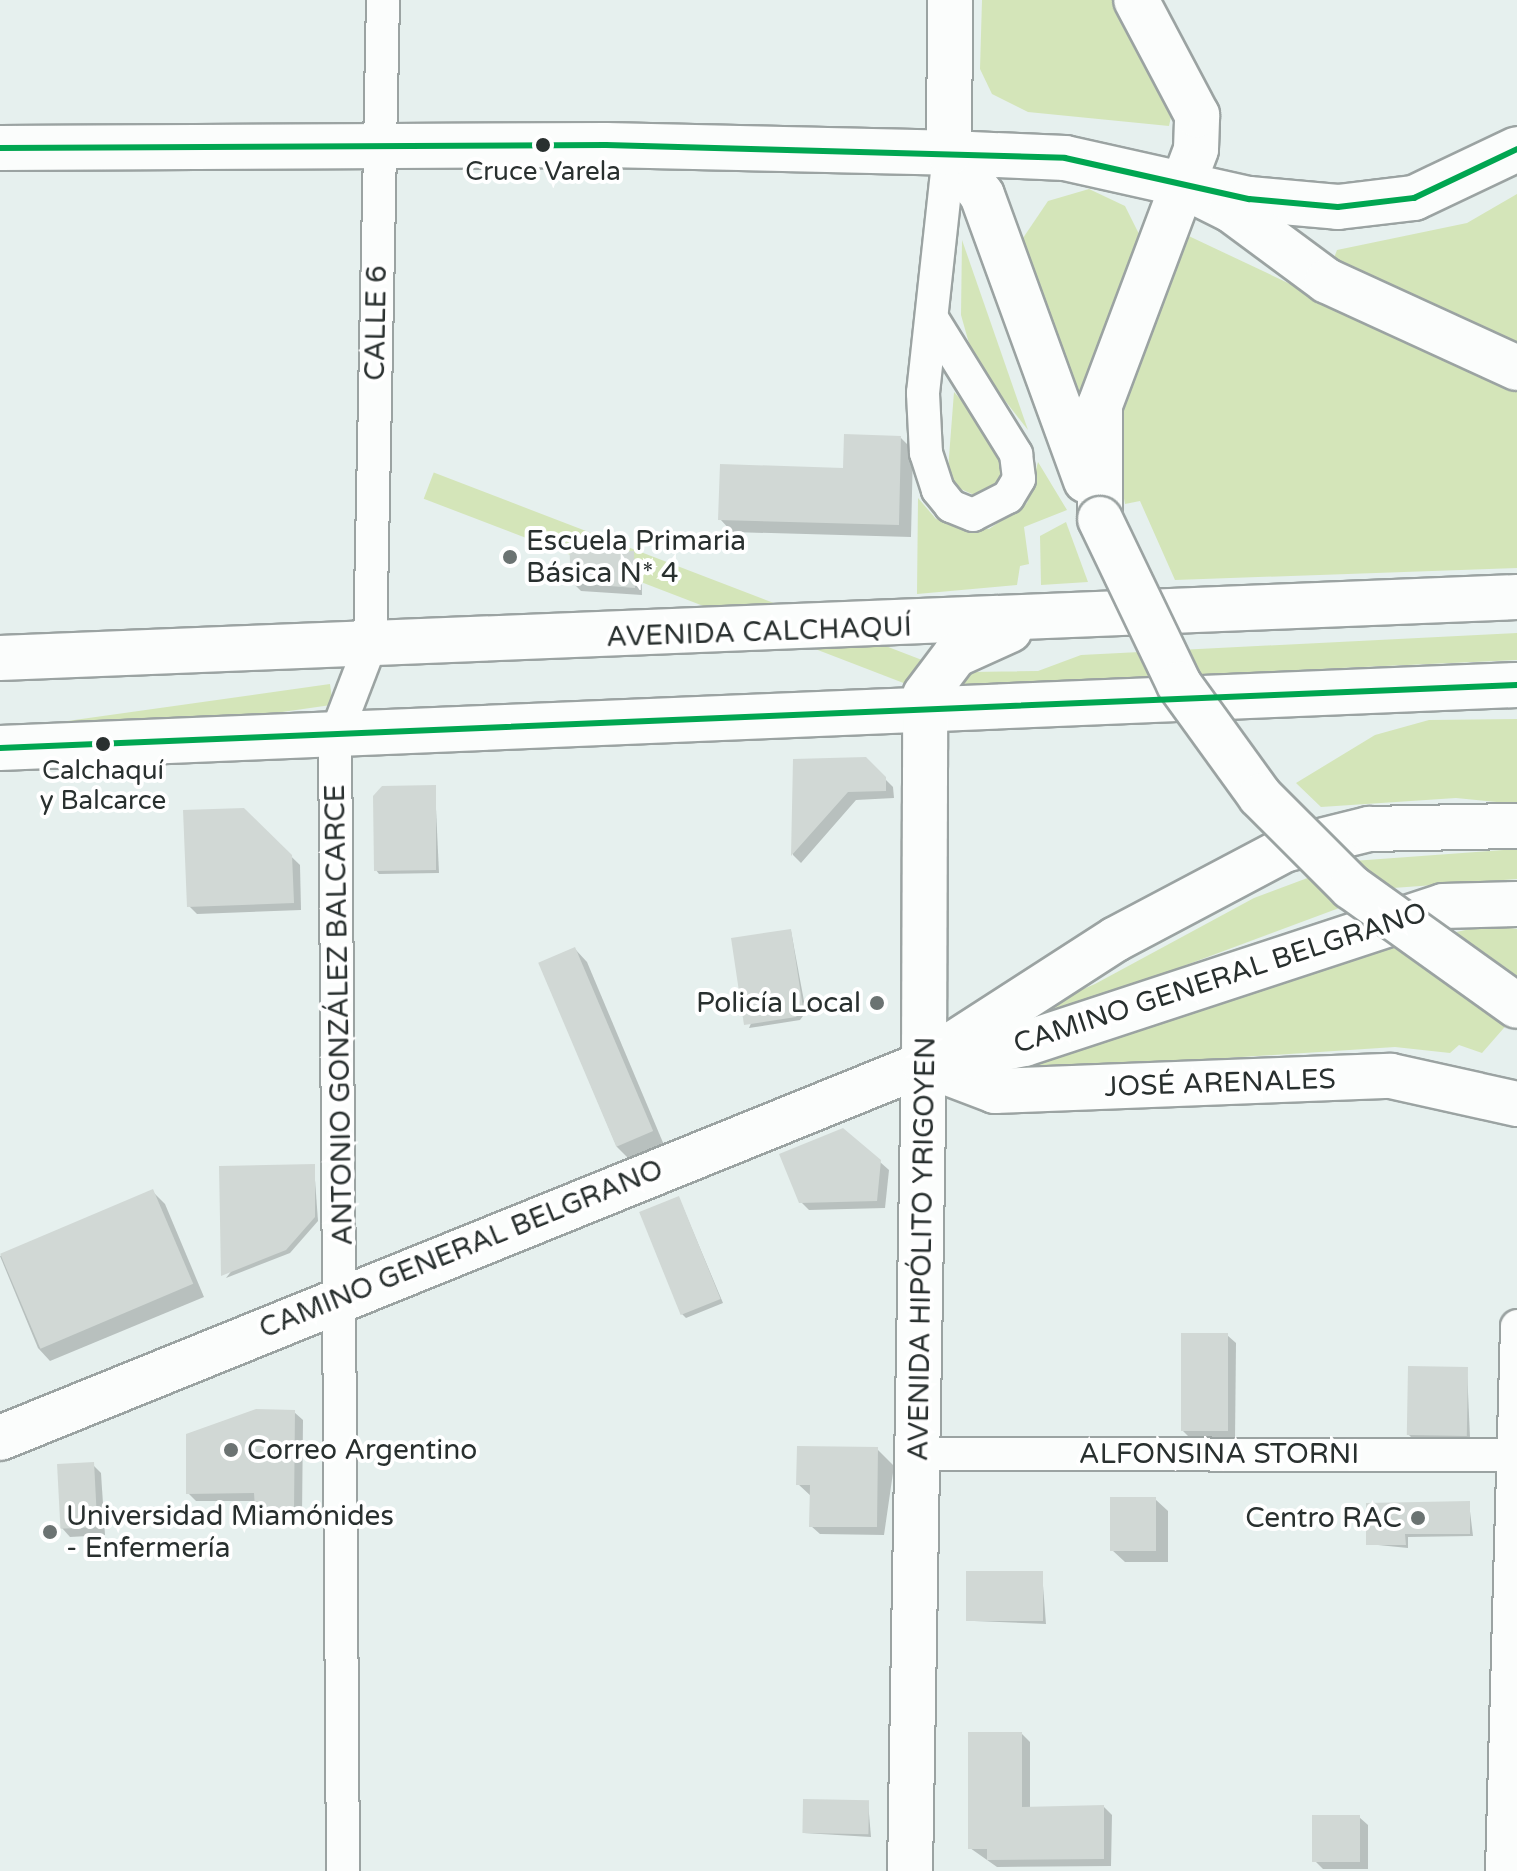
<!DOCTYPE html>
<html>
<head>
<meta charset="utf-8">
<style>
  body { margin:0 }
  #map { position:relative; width:1517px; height:1871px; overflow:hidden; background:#e6f0ee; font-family:"Varela Round",sans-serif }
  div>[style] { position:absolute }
  .green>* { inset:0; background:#d4e5b9; transform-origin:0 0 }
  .shadow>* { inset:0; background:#0003 }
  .building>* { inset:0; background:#d1d8d5; transform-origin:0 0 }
  .roads { filter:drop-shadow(2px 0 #9ba3a2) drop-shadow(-2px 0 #9ba3a2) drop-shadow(0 2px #9ba3a2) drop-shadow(0 -2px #9ba3a2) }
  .street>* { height:32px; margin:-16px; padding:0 16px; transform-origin:16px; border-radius:16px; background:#fbfdfc }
  .secondary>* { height:44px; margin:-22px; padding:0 22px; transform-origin:22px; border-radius:22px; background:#fbfdfc }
  .primary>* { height:44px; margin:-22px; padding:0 22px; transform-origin:22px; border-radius:22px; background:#fbfdfc }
  .bridges { filter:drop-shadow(2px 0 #9ba3a2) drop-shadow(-2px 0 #9ba3a2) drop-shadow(0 2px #9ba3a2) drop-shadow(0 -2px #9ba3a2) }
  .secondary-bridge>* { height:44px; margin:-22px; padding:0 22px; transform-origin:22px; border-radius:22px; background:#fbfdfc }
  .bus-1>* { height:6px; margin:-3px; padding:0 3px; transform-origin:3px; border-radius:3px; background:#00a651 }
  .dots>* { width:22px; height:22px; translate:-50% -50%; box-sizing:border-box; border:4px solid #fff; border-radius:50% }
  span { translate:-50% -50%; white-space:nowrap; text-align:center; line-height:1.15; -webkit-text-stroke:8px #fff; paint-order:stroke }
  .bus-label { font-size:26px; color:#29302f }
  .street-label { font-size:28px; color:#29302f }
  .poi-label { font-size:28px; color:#29302f }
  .left { translate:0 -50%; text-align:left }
  .right { translate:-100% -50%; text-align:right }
</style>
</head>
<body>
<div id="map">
  <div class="green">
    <div style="clip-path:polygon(982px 0,1120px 0,1175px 98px,1169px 126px,1028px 112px,992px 94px,980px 69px)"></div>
    <div style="clip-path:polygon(1089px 189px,1125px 206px,1143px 242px,1078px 404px,1024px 259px,1023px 238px,1048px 201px)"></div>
    <div style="clip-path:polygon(1517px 194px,1517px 344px,1334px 258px,1337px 250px,1467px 223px)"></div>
    <div style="clip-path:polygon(1176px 230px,1517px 391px,1517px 568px,1175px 580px,1140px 501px,1125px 504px,1111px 429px)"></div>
    <div style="clip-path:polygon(962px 240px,1028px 430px,974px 361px,961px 315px)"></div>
    <div style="clip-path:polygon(954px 392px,1003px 447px,1000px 490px,981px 498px,947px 483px)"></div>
    <div style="clip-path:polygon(1038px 462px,1067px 510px,1024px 527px,1029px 564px,1020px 566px,1017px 585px,917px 594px,918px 498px,936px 519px,989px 529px,1027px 503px)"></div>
    <div style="clip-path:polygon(1066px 522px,1088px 582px,1041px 585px,1040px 536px)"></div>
    <div style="clip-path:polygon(1517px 633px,1517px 660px,952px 686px,972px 672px,1038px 671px,1081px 655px)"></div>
    <div style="left:922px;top:660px;width:28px;height:523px;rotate:111deg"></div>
    <div style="left:330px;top:684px;width:21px;height:330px;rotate:82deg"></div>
    <div style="clip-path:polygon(1517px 719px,1517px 804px,1456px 798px,1321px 807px,1296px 783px,1375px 735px,1429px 720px)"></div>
    <div style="clip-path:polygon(1517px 849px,1517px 879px,1393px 888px,1009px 1031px,995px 1027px,1095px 984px,1254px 898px,1353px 861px)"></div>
    <div style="clip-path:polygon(1489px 925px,1517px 929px,1517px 1013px,1482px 1053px,1459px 1045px,1450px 1053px,1395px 1047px,1015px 1072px,1363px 952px)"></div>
  </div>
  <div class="shadow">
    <div style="clip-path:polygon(901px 438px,913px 450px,911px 537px,732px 532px,720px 519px,845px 470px)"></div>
    <div style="clip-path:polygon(607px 542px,615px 554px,641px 561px,642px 595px,581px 591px,573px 583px)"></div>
    <div style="clip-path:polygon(865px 759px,893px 787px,894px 798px,856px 800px,801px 863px,793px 855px,795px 761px)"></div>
    <div style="clip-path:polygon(435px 787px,439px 873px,379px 874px,376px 870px)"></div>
    <div style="clip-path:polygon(243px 810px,300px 865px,301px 910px,197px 914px,189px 906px)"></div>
    <div style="clip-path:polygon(791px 931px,806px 1012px,800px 1020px,749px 1028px)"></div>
    <div style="clip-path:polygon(575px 949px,587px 962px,664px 1145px,630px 1160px,617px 1147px,540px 964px)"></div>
    <div style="clip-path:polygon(880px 1162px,889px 1170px,885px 1208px,809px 1210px,801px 1202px)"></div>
    <div style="clip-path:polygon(314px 1166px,318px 1221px,290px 1253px,226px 1278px)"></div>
    <div style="clip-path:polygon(153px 1192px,165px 1204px,204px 1297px,50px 1361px,38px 1348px,0 1256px)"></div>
    <div style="clip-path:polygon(679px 1198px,723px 1303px,686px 1318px,682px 1314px)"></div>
    <div style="clip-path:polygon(1227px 1335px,1236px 1343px,1235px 1439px,1190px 1438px,1182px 1430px)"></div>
    <div style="clip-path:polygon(1467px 1369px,1470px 1438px,1412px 1438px,1408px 1434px)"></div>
    <div style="clip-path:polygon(294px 1412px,303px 1420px,302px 1517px,265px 1517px,257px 1501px,196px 1501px,188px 1493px)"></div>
    <div style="clip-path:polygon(877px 1449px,894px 1466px,884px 1535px,820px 1534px,811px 1526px,812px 1497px,798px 1484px)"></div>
    <div style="clip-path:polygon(93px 1465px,101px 1473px,105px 1535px,70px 1537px,62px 1528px)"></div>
    <div style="clip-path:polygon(1155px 1499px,1168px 1511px,1168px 1562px,1125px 1562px,1112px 1550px)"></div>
    <div style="clip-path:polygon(1469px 1503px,1473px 1536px,1408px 1537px,1408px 1548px,1368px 1544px)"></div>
    <div style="clip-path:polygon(1042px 1573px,1046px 1624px,974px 1621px)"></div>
    <div style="clip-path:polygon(1022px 1734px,1030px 1742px,1030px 1809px,1104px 1807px,1112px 1815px,1111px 1866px,997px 1867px,970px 1848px)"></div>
    <div style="clip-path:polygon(868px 1802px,871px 1837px,804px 1833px)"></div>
    <div style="clip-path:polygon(1359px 1817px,1368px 1825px,1368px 1869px,1323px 1869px,1315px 1861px)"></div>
  </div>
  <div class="building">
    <div style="clip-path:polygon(844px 434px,901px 436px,899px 525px,718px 520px,720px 464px,843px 468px)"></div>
    <div style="clip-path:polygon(608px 539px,608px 552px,634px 551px,635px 588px,571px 583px,569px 541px)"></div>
    <div style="clip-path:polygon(866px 757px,886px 777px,886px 791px,848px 792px,791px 856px,793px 759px)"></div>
    <div style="clip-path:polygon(436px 785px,436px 870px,374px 871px,373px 796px,382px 786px)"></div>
    <div style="clip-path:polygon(244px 808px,292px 855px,294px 903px,187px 907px,183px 810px)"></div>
    <div style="clip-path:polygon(791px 929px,803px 1008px,796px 1017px,744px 1025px,731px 938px)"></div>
    <div style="left:575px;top:947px;width:200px;height:40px;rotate:67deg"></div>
    <div style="clip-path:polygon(843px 1128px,881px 1160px,877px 1201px,799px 1203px,779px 1154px)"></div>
    <div style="clip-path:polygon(315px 1164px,315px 1217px,286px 1250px,221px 1276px,219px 1166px)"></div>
    <div style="left:153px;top:1189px;width:103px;height:166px;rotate:67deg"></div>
    <div style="left:679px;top:1196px;width:111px;height:43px;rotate:68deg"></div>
    <div style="left:1181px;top:1333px;width:47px;height:98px"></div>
    <div style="left:1408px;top:1366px;width:60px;height:69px;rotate:1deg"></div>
    <div style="clip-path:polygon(256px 1409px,295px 1410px,294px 1510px,255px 1509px,254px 1493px,186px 1494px,186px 1434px)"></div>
    <div style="clip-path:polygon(797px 1446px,878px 1447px,877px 1527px,809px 1527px,810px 1485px,796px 1485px)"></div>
    <div style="left:94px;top:1462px;width:65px;height:37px;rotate:87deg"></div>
    <div style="left:1110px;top:1497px;width:46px;height:54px"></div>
    <div style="clip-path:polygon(1470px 1501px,1470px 1534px,1405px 1534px,1406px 1545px,1366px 1545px,1366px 1503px)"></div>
    <div style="left:1043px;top:1571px;width:50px;height:77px;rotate:90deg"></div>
    <div style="clip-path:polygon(968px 1732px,1022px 1732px,1022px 1807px,1104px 1805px,1104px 1859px,987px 1860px,987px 1849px,968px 1849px)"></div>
    <div style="left:803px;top:1799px;width:66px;height:34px;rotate:1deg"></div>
    <div style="left:1312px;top:1815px;width:48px;height:47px"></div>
  </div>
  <div class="roads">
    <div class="street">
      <div style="left:933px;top:320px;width:158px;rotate:58.2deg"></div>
      <div style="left:1016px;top:454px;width:25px;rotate:83deg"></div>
      <div style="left:1019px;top:479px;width:21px;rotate:121deg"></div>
      <div style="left:1008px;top:497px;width:39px;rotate:153deg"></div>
      <div style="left:973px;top:515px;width:24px;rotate:-158deg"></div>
      <div style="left:951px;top:506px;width:21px;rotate:-129deg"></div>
      <div style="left:938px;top:490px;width:39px;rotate:-108deg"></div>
      <div style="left:926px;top:453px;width:60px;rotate:-92.9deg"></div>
      <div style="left:923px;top:393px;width:241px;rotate:-83.8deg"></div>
      <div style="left:921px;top:1454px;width:596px;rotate:0.1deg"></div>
      <div style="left:343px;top:1871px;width:1134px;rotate:-90.4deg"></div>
      <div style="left:335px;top:737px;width:97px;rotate:-69deg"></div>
      <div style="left:370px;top:646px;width:646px;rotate:-88.85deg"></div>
      <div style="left:1502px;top:1871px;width:545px;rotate:-88.42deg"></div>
    </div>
    <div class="secondary">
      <div style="left:0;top:148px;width:606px;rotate:-0.28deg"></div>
      <div style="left:606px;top:145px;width:343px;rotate:1.3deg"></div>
      <div style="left:949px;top:153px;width:116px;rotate:2.5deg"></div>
      <div style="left:1065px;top:158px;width:189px;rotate:12.6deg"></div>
      <div style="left:1249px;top:199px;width:89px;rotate:5.1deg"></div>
      <div style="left:1338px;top:207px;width:77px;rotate:-6.8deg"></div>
      <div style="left:1414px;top:198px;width:114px;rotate:-25.4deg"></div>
      <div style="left:949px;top:153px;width:53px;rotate:51.8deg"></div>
      <div style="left:982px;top:195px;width:304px;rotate:70deg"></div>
      <div style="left:949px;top:153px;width:153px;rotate:-89.6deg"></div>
      <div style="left:1100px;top:519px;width:114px;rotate:-90deg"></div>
      <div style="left:1100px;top:405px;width:273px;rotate:-69.4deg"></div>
      <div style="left:1196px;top:149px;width:34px;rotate:-88deg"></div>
      <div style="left:1197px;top:115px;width:130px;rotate:-117.9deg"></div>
      <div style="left:910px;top:1871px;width:807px;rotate:-89.01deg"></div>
    </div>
    <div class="primary">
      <div style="left:1185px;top:187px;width:51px;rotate:26.6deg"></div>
      <div style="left:1231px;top:210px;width:119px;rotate:36.5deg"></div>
      <div style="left:1327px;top:281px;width:209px;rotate:24.6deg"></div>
      <div style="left:0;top:658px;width:1518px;rotate:-2.3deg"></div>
      <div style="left:0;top:748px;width:1518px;rotate:-2.38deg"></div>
      <div style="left:936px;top:1055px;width:214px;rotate:-32.8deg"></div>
      <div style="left:1116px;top:939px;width:190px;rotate:-27.9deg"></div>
      <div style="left:1284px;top:850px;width:88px;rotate:-13.9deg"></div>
      <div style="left:1369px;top:829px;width:148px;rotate:-1.2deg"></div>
      <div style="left:924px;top:1064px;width:76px;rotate:20.8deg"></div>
      <div style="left:995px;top:1091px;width:396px;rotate:-2.2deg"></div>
      <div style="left:1391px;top:1076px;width:129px;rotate:12.5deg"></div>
      <div style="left:924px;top:1064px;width:369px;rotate:-89.8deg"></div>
      <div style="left:925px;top:695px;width:50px;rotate:-53.1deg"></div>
      <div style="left:955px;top:655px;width:60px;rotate:-24.4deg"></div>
      <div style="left:0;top:1438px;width:997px;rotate:-22.04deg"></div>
      <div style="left:924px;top:1064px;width:102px;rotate:-11.3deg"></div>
      <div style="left:1024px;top:1044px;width:441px;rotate:-18.2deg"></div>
      <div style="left:1443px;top:906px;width:74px;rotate:-1.5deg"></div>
    </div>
  </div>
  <div class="bridges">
    <div class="secondary-bridge">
      <div style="left:1100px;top:519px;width:183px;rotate:64.4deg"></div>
      <div style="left:1179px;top:684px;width:138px;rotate:54.1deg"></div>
      <div style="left:1260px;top:796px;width:129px;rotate:45deg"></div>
      <div style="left:1351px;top:887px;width:204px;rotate:35.6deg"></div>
    </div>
  </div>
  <div class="bus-1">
    <div style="left:0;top:148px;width:606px;rotate:-0.28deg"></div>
    <div style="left:606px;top:145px;width:459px;rotate:1.6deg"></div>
    <div style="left:1065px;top:158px;width:189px;rotate:12.6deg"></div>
    <div style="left:1249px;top:199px;width:89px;rotate:5.1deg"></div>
    <div style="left:1338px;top:207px;width:77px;rotate:-6.8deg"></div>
    <div style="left:1414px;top:198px;width:114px;rotate:-25.4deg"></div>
    <div style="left:0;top:748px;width:1518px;rotate:-2.38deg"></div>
  </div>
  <div class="dots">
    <div style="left:543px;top:145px;background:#29302f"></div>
    <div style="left:510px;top:557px;background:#6b7372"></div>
    <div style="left:103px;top:744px;background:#29302f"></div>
    <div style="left:877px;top:1003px;background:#6b7372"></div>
    <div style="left:231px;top:1450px;background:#6b7372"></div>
    <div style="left:1418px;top:1518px;background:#6b7372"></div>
    <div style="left:50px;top:1532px;background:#6b7372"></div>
  </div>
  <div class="bus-label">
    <span style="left:543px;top:172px">Cruce Varela</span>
    <span style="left:103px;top:786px">Calchaquí<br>y Balcarce</span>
  </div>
  <div class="street-label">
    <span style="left:376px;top:323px;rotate:-89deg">CALLE 6</span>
    <span style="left:759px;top:632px;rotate:-2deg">AVENIDA CALCHAQUÍ</span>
    <span style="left:1220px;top:978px;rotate:-18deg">CAMINO GENERAL BELGRANO</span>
    <span style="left:339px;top:1015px;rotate:-91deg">ANTONIO GONZÁLEZ BALCARCE</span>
    <span style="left:1220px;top:1083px;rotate:-2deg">JOSÉ ARENALES</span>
    <span style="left:461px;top:1249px;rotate:-22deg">CAMINO GENERAL BELGRANO</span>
    <span style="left:922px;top:1249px;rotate:-89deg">AVENIDA HIPÓLITO YRIGOYEN</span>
    <span style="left:1219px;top:1454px">ALFONSINA STORNI</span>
  </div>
  <div class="poi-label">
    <span class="left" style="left:526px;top:557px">Escuela Primaria<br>Básica N* 4</span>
    <span class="right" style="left:861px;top:1003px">Policía Local</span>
    <span class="left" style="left:247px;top:1450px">Correo Argentino</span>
    <span class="left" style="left:66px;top:1532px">Universidad Miamónides<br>- Enfermería</span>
    <span class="right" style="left:1402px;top:1518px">Centro RAC</span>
  </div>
</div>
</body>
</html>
